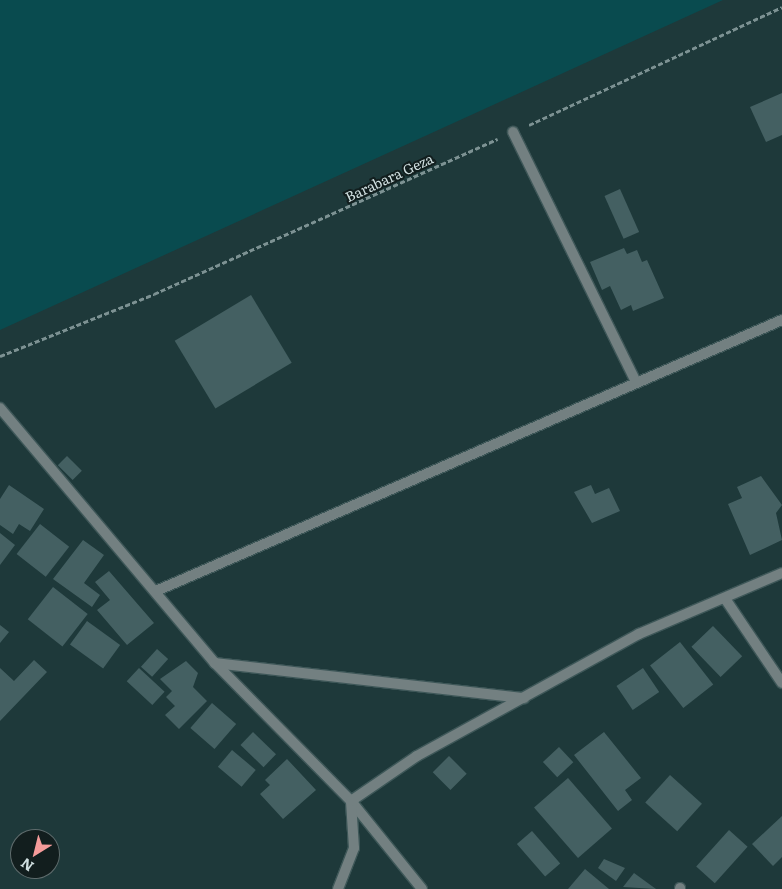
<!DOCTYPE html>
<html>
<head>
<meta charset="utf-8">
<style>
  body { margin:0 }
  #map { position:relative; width:782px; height:889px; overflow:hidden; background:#1e393a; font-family:Literata,serif }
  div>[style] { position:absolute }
  .green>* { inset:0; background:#094b4f }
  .building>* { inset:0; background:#446062; transform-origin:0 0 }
  .path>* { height:3px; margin-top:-1.5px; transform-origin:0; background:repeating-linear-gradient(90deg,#7d9293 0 5px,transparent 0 7.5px) }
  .roads { filter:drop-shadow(1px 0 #3e5758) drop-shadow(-1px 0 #3e5758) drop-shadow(0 1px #3e5758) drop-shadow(0 -1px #3e5758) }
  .minor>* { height:10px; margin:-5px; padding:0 5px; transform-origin:5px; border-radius:5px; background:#738081 }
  span { translate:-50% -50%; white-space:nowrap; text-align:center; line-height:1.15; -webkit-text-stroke:4px #121e1e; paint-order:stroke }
  .street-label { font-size:14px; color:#d0dfe0 }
  .north { position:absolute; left:10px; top:829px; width:50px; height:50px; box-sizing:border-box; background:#121e1e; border:1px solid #5e6b6c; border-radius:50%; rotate:216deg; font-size:14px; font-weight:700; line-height:20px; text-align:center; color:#d0dfe0 }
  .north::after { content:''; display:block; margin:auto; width:18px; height:22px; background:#f59b9a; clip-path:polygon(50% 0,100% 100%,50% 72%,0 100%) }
</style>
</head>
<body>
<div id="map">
  <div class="green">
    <div style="clip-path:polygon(0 0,723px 0,0 330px)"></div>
  </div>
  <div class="building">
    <div style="clip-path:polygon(782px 93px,782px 135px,766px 142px,750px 107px)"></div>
    <div style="left:620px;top:189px;width:47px;height:17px;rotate:66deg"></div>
    <div style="clip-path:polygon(624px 248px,627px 254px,637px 250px,642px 262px,647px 260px,664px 298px,633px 311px,631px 305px,621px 310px,610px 286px,602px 290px,590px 262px)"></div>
    <div style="left:251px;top:295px;width:79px;height:89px;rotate:59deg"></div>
    <div style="left:67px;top:456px;width:21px;height:13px;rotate:45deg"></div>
    <div style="clip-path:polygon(761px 476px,782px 505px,776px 513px,782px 540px,750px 555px,728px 504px,742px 498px,737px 487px)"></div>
    <div style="clip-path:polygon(9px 485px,44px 509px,30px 531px,19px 524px,13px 534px,0 525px,0 499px)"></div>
    <div style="clip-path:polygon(591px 485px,595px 494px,609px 488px,620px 511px,592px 523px,574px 492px)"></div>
    <div style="left:40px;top:524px;width:37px;height:38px;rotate:38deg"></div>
    <div style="clip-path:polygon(0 533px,15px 545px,0 565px)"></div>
    <div style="clip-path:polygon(83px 540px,104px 555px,84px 583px,100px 595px,92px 607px,53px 579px)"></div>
    <div style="clip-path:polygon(109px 571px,154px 623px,127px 645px,97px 610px,110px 600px,95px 582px)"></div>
    <div style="left:53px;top:587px;width:44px;height:41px;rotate:38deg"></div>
    <div style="left:87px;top:621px;width:41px;height:29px;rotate:36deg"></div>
    <div style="clip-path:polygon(0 625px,9px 632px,0 643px)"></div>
    <div style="left:713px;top:626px;width:42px;height:30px;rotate:46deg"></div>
    <div style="left:680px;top:642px;width:54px;height:38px;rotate:52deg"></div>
    <div style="left:157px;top:649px;width:15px;height:24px;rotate:42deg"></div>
    <div style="clip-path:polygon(34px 660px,47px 672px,0 721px,0 668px,14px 681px)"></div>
    <div style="clip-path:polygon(186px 661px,198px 673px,193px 687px,207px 701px,179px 729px,165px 715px,175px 706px,166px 697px,172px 691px,160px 679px)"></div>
    <div style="left:139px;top:668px;width:35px;height:18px;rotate:43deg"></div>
    <div style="left:643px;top:668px;width:29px;height:32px;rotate:56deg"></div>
    <div style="left:212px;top:703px;width:32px;height:33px;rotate:41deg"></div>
    <div style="left:253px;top:732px;width:32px;height:18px;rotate:44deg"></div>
    <div style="clip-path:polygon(604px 732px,641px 778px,625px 790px,632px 800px,618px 811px,574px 755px)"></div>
    <div style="left:559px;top:747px;width:21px;height:22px;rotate:47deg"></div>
    <div style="left:232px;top:750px;width:31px;height:22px;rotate:40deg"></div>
    <div style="left:449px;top:756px;width:25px;height:23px;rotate:45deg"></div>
    <div style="clip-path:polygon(287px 759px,316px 790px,283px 819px,260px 794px,270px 785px,265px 780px)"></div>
    <div style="left:670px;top:775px;width:43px;height:37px;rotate:42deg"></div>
    <div style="left:568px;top:778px;width:67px;height:45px;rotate:49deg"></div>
    <div style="clip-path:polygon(782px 816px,782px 857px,773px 866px,752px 844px)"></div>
    <div style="left:729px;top:830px;width:25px;height:49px;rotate:42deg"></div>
    <div style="left:532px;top:831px;width:43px;height:20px;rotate:49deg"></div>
    <div style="clip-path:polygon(604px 859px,625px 868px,616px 881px,598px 868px)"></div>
    <div style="clip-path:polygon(585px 869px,609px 889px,568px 889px)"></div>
    <div style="clip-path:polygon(634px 873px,656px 889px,623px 887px)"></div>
  </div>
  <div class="path">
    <div style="left:529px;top:125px;width:279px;rotate:-25deg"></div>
    <div style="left:0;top:356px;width:166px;rotate:-21.9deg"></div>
    <div style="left:154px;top:294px;width:377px;rotate:-24.3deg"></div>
  </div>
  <div class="roads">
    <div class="minor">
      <div style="left:513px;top:132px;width:276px;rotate:63.8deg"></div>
      <div style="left:0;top:408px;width:334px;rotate:49.9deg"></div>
      <div style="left:215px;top:663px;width:194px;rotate:45.4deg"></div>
      <div style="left:351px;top:801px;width:113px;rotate:51.1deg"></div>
      <div style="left:156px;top:591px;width:682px;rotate:-23.41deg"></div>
      <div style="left:726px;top:600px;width:100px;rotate:56deg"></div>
      <div style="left:215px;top:663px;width:311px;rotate:6.5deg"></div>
      <div style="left:680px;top:888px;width:1px;rotate:90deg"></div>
      <div style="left:338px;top:889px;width:44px;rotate:-68.7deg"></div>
      <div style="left:354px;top:848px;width:47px;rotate:-93.7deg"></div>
      <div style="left:351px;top:801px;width:80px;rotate:-34.3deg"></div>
      <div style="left:417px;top:756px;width:253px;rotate:-28.8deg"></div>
      <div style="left:639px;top:634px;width:155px;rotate:-23.1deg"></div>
    </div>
  </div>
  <div class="street-label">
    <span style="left:389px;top:177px;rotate:-25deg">Barabara Geza</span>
  </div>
  <div class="north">N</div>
</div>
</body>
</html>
